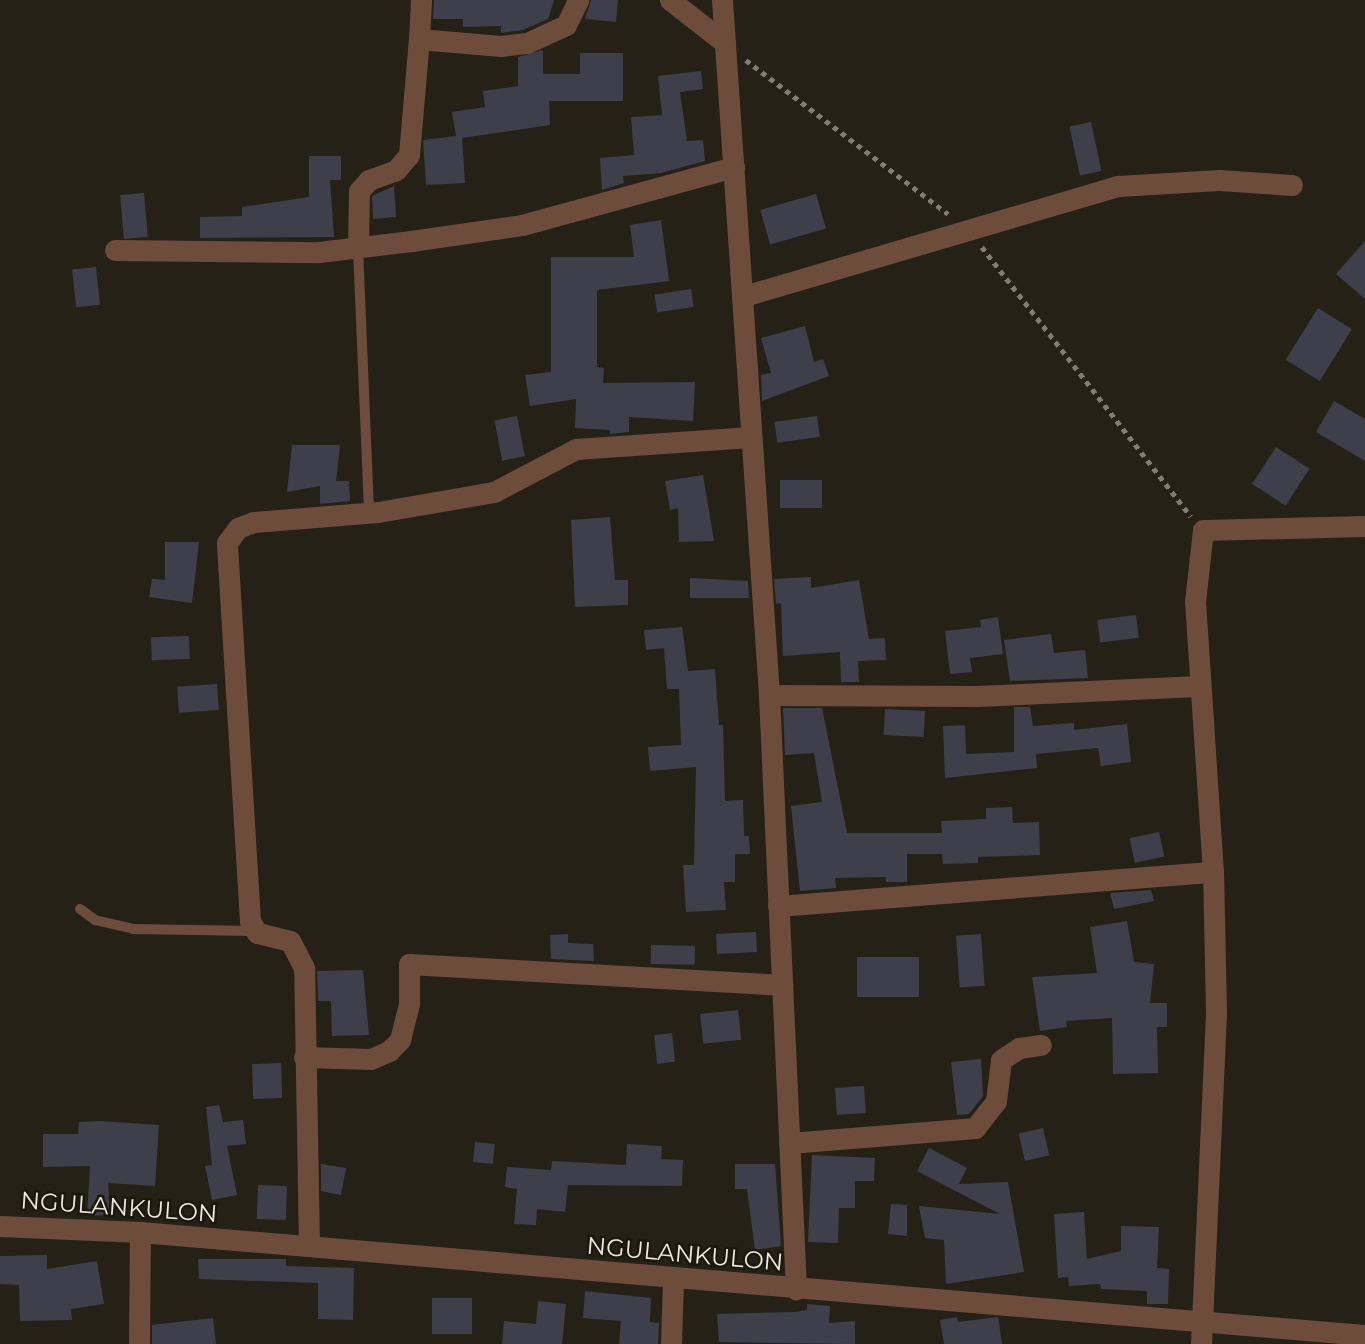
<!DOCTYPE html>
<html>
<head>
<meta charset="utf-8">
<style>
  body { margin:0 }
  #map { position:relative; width:1365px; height:1344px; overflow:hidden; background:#262116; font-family:Montserrat,sans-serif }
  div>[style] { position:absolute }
  .building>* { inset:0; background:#3f3f4b; transform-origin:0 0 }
  .path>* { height:4.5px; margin-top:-2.25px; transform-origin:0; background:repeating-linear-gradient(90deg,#827d74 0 5px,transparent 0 10px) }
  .service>* { height:10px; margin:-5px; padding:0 5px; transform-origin:5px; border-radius:5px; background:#6d4c3b }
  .minor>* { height:21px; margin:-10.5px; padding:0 10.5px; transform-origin:10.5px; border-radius:10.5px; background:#6d4c3b }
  span { translate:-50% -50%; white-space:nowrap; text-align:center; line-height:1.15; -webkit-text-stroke:5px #1d180d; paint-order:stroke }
  .street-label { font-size:24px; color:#ece9e1 }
</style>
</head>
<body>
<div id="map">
  <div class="building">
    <div style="clip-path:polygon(434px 0,554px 0,548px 19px,523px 30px,501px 33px,501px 26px,463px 27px,463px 19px,433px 19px)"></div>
    <div style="clip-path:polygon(591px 0,618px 0,616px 22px,585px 19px)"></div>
    <div style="clip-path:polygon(543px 50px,543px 74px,580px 74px,580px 53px,623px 53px,623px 101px,549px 101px,550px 125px,462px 138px,465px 183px,426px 185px,423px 140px,456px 136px,452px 112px,485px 107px,483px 91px,518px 86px,518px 57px)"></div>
    <div style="clip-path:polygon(701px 71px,703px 89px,680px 92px,687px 141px,703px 140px,705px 161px,661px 173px,623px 176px,624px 183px,602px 190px,600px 158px,634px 155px,631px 117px,662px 115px,658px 76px)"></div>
    <div style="left:1091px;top:122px;width:50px;height:22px;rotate:78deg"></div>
    <div style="clip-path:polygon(309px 156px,341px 156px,341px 180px,330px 180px,334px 237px,200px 238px,200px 217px,242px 216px,242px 207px,309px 197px)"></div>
    <div style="clip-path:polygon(394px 186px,396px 217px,373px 219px,372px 196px)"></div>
    <div style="left:144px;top:193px;width:44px;height:24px;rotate:85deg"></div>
    <div style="left:816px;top:194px;width:36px;height:58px;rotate:74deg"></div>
    <div style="clip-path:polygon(661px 220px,669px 281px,597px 290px,597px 367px,604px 368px,603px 383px,695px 382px,693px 421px,629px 417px,629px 432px,610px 434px,610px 430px,575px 428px,576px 399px,530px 406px,525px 375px,551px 372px,551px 257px,634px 257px,630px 225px)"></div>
    <div style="clip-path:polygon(1365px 241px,1365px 299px,1336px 274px)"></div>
    <div style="left:96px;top:267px;width:38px;height:24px;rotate:84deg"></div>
    <div style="left:691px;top:289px;width:18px;height:37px;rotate:81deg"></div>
    <div style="left:1318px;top:308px;width:40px;height:61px;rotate:32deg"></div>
    <div style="clip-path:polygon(805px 326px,814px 362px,823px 359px,829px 376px,762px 401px,761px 375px,771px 373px,761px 338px)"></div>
    <div style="clip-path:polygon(1334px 401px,1365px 419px,1365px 461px,1316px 432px)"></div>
    <div style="left:517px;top:416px;width:41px;height:23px;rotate:79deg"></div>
    <div style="left:817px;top:416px;width:21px;height:43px;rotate:82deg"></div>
    <div style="clip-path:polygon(292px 445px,340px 445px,336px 481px,349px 481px,350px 501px,320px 504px,320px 486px,287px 492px)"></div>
    <div style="left:1276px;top:447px;width:40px;height:44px;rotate:33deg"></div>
    <div style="clip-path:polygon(703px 475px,714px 541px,679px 542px,678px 508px,670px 510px,665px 481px)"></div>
    <div style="left:822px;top:480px;width:28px;height:42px;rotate:90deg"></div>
    <div style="clip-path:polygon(610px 517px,615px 580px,628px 580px,628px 605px,575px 607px,571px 520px)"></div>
    <div style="clip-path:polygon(165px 542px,199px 542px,192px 603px,149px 597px,152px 579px,165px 580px)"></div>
    <div style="clip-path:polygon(811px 577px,811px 588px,859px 580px,869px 639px,885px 638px,886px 660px,858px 661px,859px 682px,841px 682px,840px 652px,783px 656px,781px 603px,776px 604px,774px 579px)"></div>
    <div style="clip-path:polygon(690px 578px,748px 581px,749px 598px,690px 598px)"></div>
    <div style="left:1136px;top:615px;width:23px;height:39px;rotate:83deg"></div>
    <div style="clip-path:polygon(998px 617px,1003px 654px,970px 658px,972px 672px,950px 674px,945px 631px,981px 627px,980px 620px)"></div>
    <div style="clip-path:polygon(682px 627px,688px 671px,715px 669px,719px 725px,723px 725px,725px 801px,743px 800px,744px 836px,749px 836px,750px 854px,735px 854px,735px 882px,724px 882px,726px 910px,686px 912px,683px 865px,694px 865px,696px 767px,650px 771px,648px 747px,681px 745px,679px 689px,667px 689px,664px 648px,646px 650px,644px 630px)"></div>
    <div style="clip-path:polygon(1051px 634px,1054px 653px,1085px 650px,1088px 678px,1010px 681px,1004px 640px)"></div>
    <div style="left:189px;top:636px;width:23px;height:38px;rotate:88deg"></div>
    <div style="left:217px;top:684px;width:26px;height:40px;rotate:86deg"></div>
    <div style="clip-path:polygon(1014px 707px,1030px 707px,1033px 726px,1074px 723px,1074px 730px,1127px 724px,1131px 762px,1101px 766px,1098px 748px,1036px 754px,1037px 768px,945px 778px,943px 726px,965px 725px,966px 754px,1014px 752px)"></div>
    <div style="clip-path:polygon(783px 708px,822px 708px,847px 833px,942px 833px,941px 821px,986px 819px,986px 808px,1012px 807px,1013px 823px,1039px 822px,1040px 855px,978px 857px,978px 863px,943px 864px,942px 854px,907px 854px,907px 882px,886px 882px,886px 877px,835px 878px,836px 888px,800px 891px,791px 806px,822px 802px,814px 753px,785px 755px)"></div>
    <div style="left:885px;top:709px;width:40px;height:26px;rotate:3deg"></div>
    <div style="left:1159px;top:832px;width:25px;height:30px;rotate:78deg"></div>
    <div style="clip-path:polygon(1151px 890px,1154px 901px,1114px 909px,1110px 893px)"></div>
    <div style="clip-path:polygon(1127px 921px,1134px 962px,1154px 964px,1150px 1003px,1167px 1003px,1167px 1027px,1157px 1027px,1158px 1073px,1113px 1074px,1112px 1018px,1066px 1021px,1067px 1027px,1040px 1031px,1032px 977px,1097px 973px,1090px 927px)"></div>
    <div style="left:756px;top:932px;width:20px;height:40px;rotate:87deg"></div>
    <div style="clip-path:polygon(568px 934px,568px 943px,593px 944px,594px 961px,551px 959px,550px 935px)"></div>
    <div style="left:981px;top:934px;width:52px;height:25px;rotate:86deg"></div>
    <div style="left:651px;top:945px;width:44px;height:19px;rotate:1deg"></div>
    <div style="left:919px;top:957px;width:40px;height:62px;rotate:90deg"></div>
    <div style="clip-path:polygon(363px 970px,369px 1035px,332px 1036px,331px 1001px,318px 1001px,317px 971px)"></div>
    <div style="left:738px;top:1010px;width:30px;height:38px;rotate:84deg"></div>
    <div style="left:672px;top:1033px;width:29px;height:18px;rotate:84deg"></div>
    <div style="clip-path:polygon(981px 1059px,983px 1096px,969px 1114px,957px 1115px,951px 1062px)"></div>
    <div style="left:281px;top:1063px;width:35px;height:29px;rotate:88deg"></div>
    <div style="left:864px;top:1086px;width:27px;height:29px;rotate:86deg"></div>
    <div style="clip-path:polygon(219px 1105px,223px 1122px,243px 1120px,246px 1144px,227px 1146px,237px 1195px,212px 1200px,205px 1166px,212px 1165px,206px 1107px)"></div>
    <div style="clip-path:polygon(101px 1121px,159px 1125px,155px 1186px,108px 1183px,110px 1215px,87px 1216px,90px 1166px,43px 1167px,43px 1134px,78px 1134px,79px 1122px)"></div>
    <div style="left:1043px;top:1128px;width:28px;height:25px;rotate:77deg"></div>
    <div style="left:475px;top:1142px;width:20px;height:20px;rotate:6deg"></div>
    <div style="clip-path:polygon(627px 1144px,662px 1146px,661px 1159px,683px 1160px,682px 1186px,568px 1185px,565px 1212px,537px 1209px,536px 1225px,514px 1224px,517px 1189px,505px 1187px,507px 1167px,551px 1170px,552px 1161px,626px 1165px)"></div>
    <div style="clip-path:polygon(929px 1148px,967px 1168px,959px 1184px,1008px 1182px,1024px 1272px,946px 1284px,944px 1240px,925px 1238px,919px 1206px,1000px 1214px,917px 1171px)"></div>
    <div style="clip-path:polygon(812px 1155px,875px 1158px,874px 1181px,855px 1181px,855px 1208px,839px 1208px,838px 1243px,808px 1242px)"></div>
    <div style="clip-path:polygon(321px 1164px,346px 1168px,341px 1195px,321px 1191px)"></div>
    <div style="clip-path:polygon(735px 1164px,775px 1164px,781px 1246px,755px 1250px,747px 1189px,735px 1189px)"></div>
    <div style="left:258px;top:1185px;width:29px;height:34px;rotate:2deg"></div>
    <div style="clip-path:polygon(891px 1204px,907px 1205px,907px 1236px,888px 1234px)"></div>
    <div style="clip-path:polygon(1084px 1212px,1087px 1259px,1121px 1251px,1121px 1226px,1159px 1227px,1157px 1268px,1169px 1269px,1168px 1304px,1147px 1304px,1147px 1291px,1101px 1289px,1100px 1284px,1069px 1286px,1068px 1277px,1058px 1278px,1054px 1214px)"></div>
    <div style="clip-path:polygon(47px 1255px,47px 1269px,97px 1261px,104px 1304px,71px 1309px,72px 1320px,20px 1321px,19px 1285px,0 1284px,0 1256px)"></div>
    <div style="clip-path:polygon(198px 1259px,286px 1259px,286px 1266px,354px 1268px,353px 1320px,318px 1319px,318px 1283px,199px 1279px)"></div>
    <div style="clip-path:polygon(585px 1291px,651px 1298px,650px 1322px,659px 1323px,658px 1344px,619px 1344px,621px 1321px,583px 1318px)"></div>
    <div style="left:432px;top:1298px;width:40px;height:36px"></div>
    <div style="clip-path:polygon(538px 1301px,566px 1304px,562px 1344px,502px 1344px,504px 1321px,536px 1324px)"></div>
    <div style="clip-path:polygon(807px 1304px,830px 1306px,829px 1323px,855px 1321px,855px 1344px,719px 1342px,717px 1314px,795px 1312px,807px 1310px)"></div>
    <div style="clip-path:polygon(957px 1317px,958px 1322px,998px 1317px,1002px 1344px,944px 1344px,940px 1320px)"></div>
    <div style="clip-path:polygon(213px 1318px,216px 1344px,152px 1344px,152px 1325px)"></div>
  </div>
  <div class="path">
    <div style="left:746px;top:60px;width:254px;rotate:37.3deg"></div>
    <div style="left:982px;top:247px;width:341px;rotate:52.2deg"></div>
  </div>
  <div class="service">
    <div style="left:358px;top:248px;width:264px;rotate:87.6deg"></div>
    <div style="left:80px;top:909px;width:19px;rotate:36deg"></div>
    <div style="left:95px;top:920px;width:40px;rotate:13deg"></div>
    <div style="left:134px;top:929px;width:118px;rotate:1deg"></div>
  </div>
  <div class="minor">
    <div style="left:670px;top:0;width:70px;rotate:38deg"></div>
    <div style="left:722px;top:0;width:697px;rotate:86.13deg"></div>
    <div style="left:769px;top:695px;width:595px;rotate:87.4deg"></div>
    <div style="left:419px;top:39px;width:39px;rotate:-87deg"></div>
    <div style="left:358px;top:248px;width:57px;rotate:-89deg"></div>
    <div style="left:359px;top:191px;width:15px;rotate:-48deg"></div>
    <div style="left:369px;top:180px;width:29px;rotate:-20deg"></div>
    <div style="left:396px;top:170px;width:20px;rotate:-49deg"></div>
    <div style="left:409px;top:155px;width:116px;rotate:-85.1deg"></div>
    <div style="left:419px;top:39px;width:82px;rotate:4.9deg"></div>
    <div style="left:501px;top:46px;width:26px;rotate:-7deg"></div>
    <div style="left:527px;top:43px;width:43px;rotate:-24.8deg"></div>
    <div style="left:566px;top:25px;width:28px;rotate:-64deg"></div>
    <div style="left:115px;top:250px;width:204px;rotate:0.6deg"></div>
    <div style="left:319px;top:252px;width:93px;rotate:-6.8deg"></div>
    <div style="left:411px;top:241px;width:112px;rotate:-8.2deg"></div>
    <div style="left:522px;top:225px;width:220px;rotate:-15.3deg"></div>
    <div style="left:744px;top:296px;width:390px;rotate:-16.4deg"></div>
    <div style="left:1118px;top:186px;width:101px;rotate:-3.4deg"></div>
    <div style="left:1219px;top:180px;width:73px;rotate:3.9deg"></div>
    <div style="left:769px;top:695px;width:208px;rotate:0.3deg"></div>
    <div style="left:977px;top:696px;width:222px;rotate:-2.6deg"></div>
    <div style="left:778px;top:906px;width:436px;rotate:-4.5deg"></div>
    <div style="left:304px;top:1057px;width:67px;rotate:1.7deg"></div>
    <div style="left:371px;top:1059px;width:20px;rotate:-24deg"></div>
    <div style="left:389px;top:1051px;width:16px;rotate:-45deg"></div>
    <div style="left:400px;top:1040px;width:38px;rotate:-76deg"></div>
    <div style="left:409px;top:1003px;width:39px;rotate:-90deg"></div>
    <div style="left:409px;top:964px;width:374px;rotate:3.2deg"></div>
    <div style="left:789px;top:1143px;width:187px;rotate:-4.6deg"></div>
    <div style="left:975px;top:1128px;width:34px;rotate:-52deg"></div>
    <div style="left:996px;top:1101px;width:41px;rotate:-83deg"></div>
    <div style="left:1001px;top:1060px;width:22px;rotate:-34deg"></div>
    <div style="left:1019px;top:1048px;width:22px;rotate:-8deg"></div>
    <div style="left:0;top:1226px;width:140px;rotate:2.5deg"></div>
    <div style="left:140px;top:1232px;width:1229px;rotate:4.81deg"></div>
    <div style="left:309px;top:1246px;width:278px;rotate:-91deg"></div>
    <div style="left:304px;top:968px;width:30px;rotate:-117deg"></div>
    <div style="left:290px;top:941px;width:34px;rotate:-166deg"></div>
    <div style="left:257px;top:933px;width:14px;rotate:-120deg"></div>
    <div style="left:250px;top:921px;width:379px;rotate:-93.5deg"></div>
    <div style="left:227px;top:543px;width:19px;rotate:-54deg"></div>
    <div style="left:238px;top:528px;width:17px;rotate:-21deg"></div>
    <div style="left:254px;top:522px;width:124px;rotate:-4.6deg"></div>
    <div style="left:378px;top:512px;width:118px;rotate:-9.8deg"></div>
    <div style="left:494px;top:492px;width:93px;rotate:-27.7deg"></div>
    <div style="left:576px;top:449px;width:175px;rotate:-3.9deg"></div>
    <div style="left:139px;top:1344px;width:112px;rotate:-89.5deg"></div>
    <div style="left:671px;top:1344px;width:64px;rotate:-88.2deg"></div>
    <div style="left:1201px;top:1344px;width:332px;rotate:-87.4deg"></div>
    <div style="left:1216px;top:1012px;width:140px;rotate:-91.2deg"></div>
    <div style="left:1213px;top:872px;width:271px;rotate:-93.8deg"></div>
    <div style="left:1195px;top:602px;width:72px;rotate:-83.7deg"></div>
    <div style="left:1203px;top:530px;width:162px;rotate:-1.4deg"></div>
  </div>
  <div class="street-label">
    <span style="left:119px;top:1207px;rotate:4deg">NGULANKULON</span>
    <span style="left:685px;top:1254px;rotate:5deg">NGULANKULON</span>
  </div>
</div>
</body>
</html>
